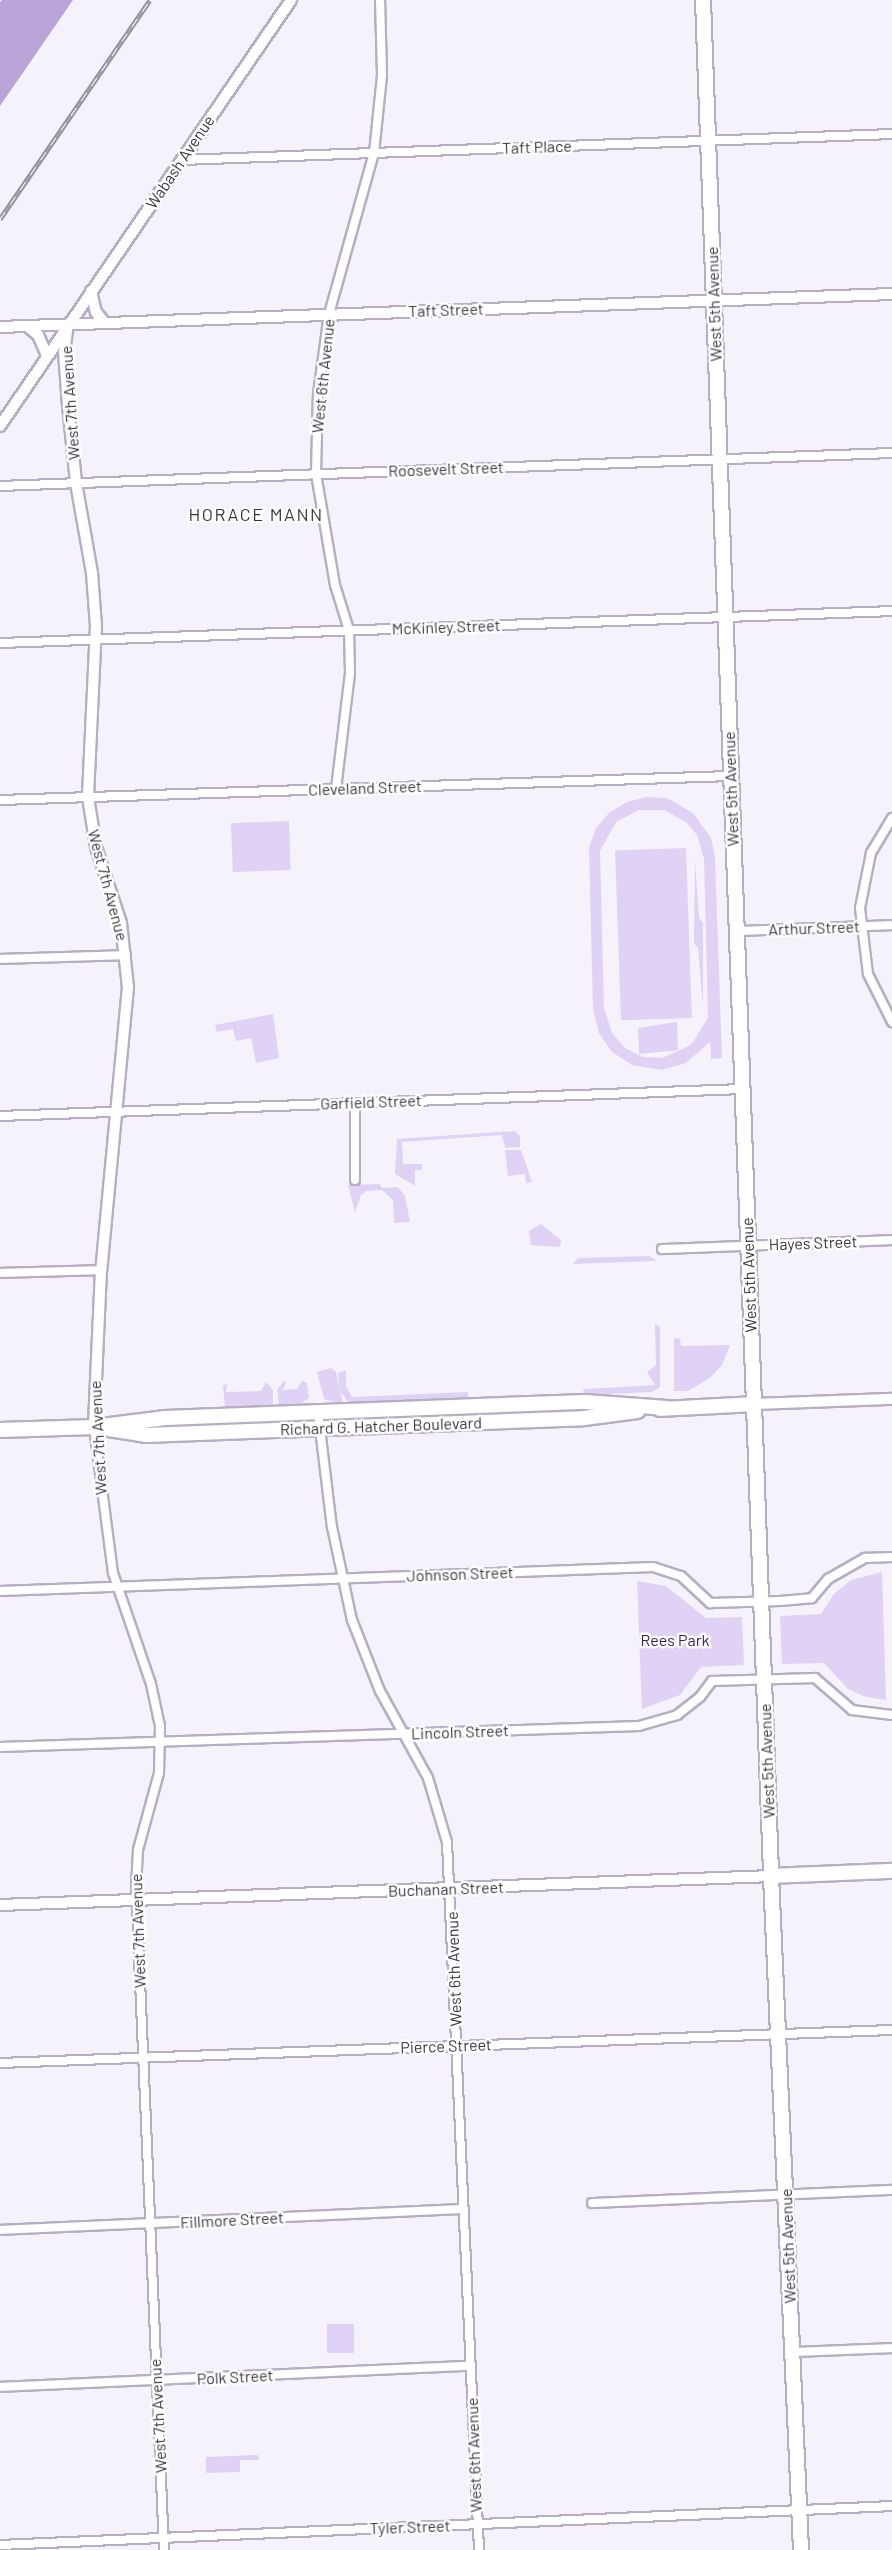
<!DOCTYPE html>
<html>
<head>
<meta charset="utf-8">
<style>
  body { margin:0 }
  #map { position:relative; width:892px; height:2550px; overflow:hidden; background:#f6f2fc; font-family:Barlow,sans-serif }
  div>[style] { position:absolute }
  .green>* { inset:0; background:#e0d2f4; transform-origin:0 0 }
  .forest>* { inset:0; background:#b9a3d7 }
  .roads { filter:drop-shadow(2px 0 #b7aec4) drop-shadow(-2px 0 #b7aec4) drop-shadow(0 2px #b7aec4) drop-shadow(0 -2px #b7aec4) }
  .minor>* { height:8px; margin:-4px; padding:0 4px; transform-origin:4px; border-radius:4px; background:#fff }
  .tertiary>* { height:10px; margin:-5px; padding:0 5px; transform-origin:5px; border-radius:5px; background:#fff }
  .primary>* { height:14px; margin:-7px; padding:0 7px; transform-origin:7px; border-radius:7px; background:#fff }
  .rail>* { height:5px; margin-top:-2.5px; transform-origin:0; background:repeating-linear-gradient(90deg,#fff 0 9px,#95929b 0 18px); box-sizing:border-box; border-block:2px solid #95929b }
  span { translate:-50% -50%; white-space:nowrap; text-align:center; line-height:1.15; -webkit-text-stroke:5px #fff; paint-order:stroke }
  .street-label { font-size:16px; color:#39363f }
  .park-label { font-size:16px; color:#3c1d5b }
  .neighbourhood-label { font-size:18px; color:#39363f; letter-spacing:1.5px }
</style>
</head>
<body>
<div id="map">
  <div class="green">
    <div style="clip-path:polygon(evenodd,646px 797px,667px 798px,693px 813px,711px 838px,715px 858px,722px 1058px,711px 1059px,710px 1042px,686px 1063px,662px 1070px,632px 1065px,612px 1052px,599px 1033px,593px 1010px,589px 848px,596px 828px,609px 813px,627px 802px,646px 797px,639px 810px,664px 810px,686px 822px,697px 835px,704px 859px,708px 1018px,691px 1045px,662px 1058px,643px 1057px,625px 1048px,612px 1033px,604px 1008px,600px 851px,616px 822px,639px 810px)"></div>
    <div style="left:289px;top:821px;width:49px;height:58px;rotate:88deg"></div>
    <div style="left:686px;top:848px;width:170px;height:71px;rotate:88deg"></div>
    <div style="clip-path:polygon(695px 859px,699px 918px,703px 923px,703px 1006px,698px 948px,694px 943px)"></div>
    <div style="clip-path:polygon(273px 1014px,279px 1058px,256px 1063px,251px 1038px,236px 1041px,233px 1029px,217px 1032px,215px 1025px)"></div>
    <div style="clip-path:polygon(677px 1022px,678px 1050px,639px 1054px,638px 1028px)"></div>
    <div style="clip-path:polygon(515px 1131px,520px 1136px,520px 1147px,505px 1148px,502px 1135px,402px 1142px,403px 1164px,422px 1164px,422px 1170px,415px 1170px,415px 1186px,395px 1174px,397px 1139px)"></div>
    <div style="clip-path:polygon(505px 1150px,521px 1150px,532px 1182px,526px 1183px,525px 1174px,508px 1176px)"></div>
    <div style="clip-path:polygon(380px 1184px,382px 1188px,398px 1187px,405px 1196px,410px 1222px,394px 1223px,393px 1200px,382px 1190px,367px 1191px,361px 1195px,355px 1212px,348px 1185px)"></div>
    <div style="clip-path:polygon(541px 1224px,561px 1240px,560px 1247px,531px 1245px,529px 1231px)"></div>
    <div style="clip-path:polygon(649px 1256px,657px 1261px,573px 1264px,578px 1258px)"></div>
    <div style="clip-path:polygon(655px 1324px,660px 1327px,660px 1387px,652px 1392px,582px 1395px,584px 1389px,655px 1385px,647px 1372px,656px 1365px)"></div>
    <div style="clip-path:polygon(674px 1338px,680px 1339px,681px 1346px,730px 1345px,722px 1365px,710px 1378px,688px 1391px,674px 1391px)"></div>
    <div style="clip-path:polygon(331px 1368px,336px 1372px,343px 1404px,324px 1399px,317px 1372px)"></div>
    <div style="clip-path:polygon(346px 1370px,346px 1386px,352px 1397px,468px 1392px,468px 1399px,420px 1401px,416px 1398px,413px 1401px,349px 1403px,340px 1391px,338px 1373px)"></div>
    <div style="clip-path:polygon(284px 1381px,286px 1382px,283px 1390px,297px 1389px,302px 1381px,307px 1383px,309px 1398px,298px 1405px,279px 1406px,277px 1390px)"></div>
    <div style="clip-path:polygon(266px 1382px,273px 1390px,273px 1406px,225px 1407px,223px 1387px,227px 1383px,226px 1392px,261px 1391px)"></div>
    <div style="clip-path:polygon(882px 1572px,886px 1700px,866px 1697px,848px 1689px,824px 1663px,782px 1664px,780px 1616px,821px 1614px,834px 1594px,851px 1580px)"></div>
    <div style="clip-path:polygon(637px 1581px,666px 1586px,706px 1618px,742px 1617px,744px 1665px,701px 1667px,680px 1695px,642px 1709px)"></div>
    <div style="left:354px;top:2324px;width:29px;height:27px;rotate:90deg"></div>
    <div style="clip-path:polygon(258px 2455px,259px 2460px,240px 2460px,240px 2472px,206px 2473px,206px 2457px)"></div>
  </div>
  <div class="forest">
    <div style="clip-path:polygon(2px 0,73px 0,0 106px,0 2px)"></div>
  </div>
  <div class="roads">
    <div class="minor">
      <div style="left:181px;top:160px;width:711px;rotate:-2.09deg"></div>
      <div style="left:0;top:486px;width:893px;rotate:-2.12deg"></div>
      <div style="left:0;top:643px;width:893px;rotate:-2.05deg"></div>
      <div style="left:336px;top:789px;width:117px;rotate:-83.1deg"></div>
      <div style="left:350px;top:673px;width:43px;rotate:-91.3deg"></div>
      <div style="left:349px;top:630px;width:47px;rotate:-107.3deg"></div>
      <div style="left:335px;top:585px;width:113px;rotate:-99.7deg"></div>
      <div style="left:316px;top:474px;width:80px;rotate:-88.6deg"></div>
      <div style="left:318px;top:394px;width:81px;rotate:-82.2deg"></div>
      <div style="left:329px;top:314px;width:167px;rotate:-74.4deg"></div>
      <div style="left:374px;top:153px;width:78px;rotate:-84.1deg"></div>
      <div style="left:382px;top:75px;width:75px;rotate:-91.5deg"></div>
      <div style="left:0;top:800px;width:731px;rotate:-1.88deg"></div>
      <div style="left:892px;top:818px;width:41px;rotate:121deg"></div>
      <div style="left:871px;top:853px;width:56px;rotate:101.3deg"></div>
      <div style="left:860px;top:908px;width:66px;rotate:83.1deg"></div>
      <div style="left:868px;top:974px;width:54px;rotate:63.4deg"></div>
      <div style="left:737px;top:931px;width:155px;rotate:-2.2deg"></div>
      <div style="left:0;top:959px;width:126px;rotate:-1.8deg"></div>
      <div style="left:0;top:1116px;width:742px;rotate:-2.08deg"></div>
      <div style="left:355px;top:1180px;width:77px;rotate:-90deg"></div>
      <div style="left:662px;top:1249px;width:230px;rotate:-2.2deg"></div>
      <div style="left:0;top:1273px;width:101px;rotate:-1.7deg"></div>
      <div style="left:318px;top:1412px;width:116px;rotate:83.1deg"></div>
      <div style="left:332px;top:1527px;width:95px;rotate:77.9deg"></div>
      <div style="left:352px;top:1620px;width:76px;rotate:68.5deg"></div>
      <div style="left:380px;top:1691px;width:99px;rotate:61.1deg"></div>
      <div style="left:428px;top:1778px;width:67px;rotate:73.5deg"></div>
      <div style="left:447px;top:1842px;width:709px;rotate:87.41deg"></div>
      <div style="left:94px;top:1427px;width:147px;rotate:82.6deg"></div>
      <div style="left:113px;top:1573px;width:117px;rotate:71.1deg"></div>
      <div style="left:151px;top:1684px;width:43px;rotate:77.9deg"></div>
      <div style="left:160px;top:1726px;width:47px;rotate:91.2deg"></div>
      <div style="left:159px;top:1773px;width:80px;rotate:105.3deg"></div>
      <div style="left:138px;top:1850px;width:35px;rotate:93deg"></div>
      <div style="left:136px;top:1885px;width:666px;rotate:87.59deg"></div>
      <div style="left:0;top:1591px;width:653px;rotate:-2.1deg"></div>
      <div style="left:653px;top:1567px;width:29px;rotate:18deg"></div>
      <div style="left:681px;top:1576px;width:40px;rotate:43deg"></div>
      <div style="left:710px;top:1603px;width:70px;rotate:-1.6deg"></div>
      <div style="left:780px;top:1601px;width:32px;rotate:-5deg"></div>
      <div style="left:812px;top:1598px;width:25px;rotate:-50deg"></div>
      <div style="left:828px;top:1579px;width:43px;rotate:-29.6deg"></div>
      <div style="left:865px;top:1558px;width:27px;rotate:-2deg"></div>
      <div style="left:0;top:1747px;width:639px;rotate:-1.88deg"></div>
      <div style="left:639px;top:1726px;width:40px;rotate:-16deg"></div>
      <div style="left:677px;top:1715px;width:29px;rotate:-38deg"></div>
      <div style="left:700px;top:1697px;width:20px;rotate:-53deg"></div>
      <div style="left:712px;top:1681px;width:103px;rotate:-1.7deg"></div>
      <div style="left:815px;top:1678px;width:49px;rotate:40.9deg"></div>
      <div style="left:852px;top:1710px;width:40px;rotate:7.1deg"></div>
      <div style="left:0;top:2063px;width:893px;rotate:-2.12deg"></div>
      <div style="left:592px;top:2203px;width:300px;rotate:-2.5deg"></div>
      <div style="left:0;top:2230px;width:464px;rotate:-2.6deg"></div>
      <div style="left:792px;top:2352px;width:100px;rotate:-2.3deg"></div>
      <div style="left:0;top:2387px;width:471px;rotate:-2.6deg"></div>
      <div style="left:0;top:2545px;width:893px;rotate:-2.5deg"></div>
    </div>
    <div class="tertiary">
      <div style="left:91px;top:291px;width:22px;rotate:77deg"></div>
      <div style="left:96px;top:312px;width:14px;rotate:51deg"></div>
      <div style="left:68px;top:324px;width:28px;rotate:98deg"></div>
      <div style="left:64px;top:352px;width:53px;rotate:85.7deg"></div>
      <div style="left:68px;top:405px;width:78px;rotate:84.1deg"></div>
      <div style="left:76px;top:483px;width:91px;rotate:79.9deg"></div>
      <div style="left:92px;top:573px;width:53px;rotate:85.7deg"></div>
      <div style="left:96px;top:626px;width:171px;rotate:92.7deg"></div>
      <div style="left:88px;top:797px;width:51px;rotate:80.9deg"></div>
      <div style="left:96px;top:847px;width:80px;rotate:71.8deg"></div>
      <div style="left:121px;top:923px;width:64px;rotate:83.8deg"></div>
      <div style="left:128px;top:987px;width:284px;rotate:95.4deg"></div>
      <div style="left:101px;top:1270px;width:157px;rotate:92.6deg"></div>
      <div style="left:27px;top:326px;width:14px;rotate:39deg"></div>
      <div style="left:38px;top:335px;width:22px;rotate:66deg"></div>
      <div style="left:0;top:327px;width:893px;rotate:-2.12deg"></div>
      <div style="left:0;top:426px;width:516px;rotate:-55.66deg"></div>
      <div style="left:754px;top:1404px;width:138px;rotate:-2.1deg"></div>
      <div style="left:0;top:1905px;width:772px;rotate:-2.15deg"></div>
    </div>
    <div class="primary">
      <div style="left:703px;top:0;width:1877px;rotate:87.92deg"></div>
      <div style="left:771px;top:1876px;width:675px;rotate:87.45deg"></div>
      <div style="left:660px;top:1409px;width:94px;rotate:-3deg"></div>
      <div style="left:109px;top:1429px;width:37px;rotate:9deg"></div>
      <div style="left:146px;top:1435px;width:438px;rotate:-2.2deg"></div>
      <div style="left:584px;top:1418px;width:54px;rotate:-7.4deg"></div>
      <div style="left:0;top:1430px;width:94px;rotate:-1.8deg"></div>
      <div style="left:94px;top:1427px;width:72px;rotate:-7.2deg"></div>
      <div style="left:165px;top:1418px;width:420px;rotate:-2.2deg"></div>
      <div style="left:585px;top:1402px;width:82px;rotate:4.2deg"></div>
      <div style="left:771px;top:1876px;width:121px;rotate:-2.4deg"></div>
    </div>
  </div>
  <div class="rail">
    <div style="left:0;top:219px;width:265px;rotate:-55.6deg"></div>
  </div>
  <div class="street-label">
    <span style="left:537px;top:147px;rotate:-2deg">Taft Place</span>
    <span style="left:180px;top:162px;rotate:-56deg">Wabash Avenue</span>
    <span style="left:714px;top:304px;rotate:-92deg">West 5th Avenue</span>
    <span style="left:446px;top:310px;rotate:-2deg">Taft Street</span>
    <span style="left:323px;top:376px;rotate:-84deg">West 6th Avenue</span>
    <span style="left:70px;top:403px;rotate:-94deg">West 7th Avenue</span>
    <span style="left:446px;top:469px;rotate:-2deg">Roosevelt Street</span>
    <span style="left:446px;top:627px;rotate:-2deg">McKinley Street</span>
    <span style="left:365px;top:788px;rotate:-2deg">Cleveland Street</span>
    <span style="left:731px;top:789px;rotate:-92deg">West 5th Avenue</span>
    <span style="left:108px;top:885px;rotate:75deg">West 7th Avenue</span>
    <span style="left:814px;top:928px;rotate:-2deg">Arthur Street</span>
    <span style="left:371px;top:1102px;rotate:-2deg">Garfield Street</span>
    <span style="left:813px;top:1243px;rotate:-2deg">Hayes Street</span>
    <span style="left:749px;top:1275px;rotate:-92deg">West 5th Avenue</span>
    <span style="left:381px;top:1426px;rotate:-2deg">Richard G. Hatcher Boulevard</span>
    <span style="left:98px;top:1438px;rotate:-93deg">West 7th Avenue</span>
    <span style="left:460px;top:1574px;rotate:-2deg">Johnson Street</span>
    <span style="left:460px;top:1732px;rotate:-2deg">Lincoln Street</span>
    <span style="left:767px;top:1761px;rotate:-92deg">West 5th Avenue</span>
    <span style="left:446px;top:1889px;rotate:-2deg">Buchanan Street</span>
    <span style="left:138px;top:1931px;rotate:-92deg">West 7th Avenue</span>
    <span style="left:454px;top:1969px;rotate:-92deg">West 6th Avenue</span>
    <span style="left:446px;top:2046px;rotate:-2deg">Pierce Street</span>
    <span style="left:232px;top:2220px;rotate:-3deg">Fillmore Street</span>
    <span style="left:788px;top:2246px;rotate:-92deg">West 5th Avenue</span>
    <span style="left:235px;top:2377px;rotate:-3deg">Polk Street</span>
    <span style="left:158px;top:2416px;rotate:-93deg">West 7th Avenue</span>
    <span style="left:474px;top:2455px;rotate:-92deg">West 6th Avenue</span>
    <span style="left:410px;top:2527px;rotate:-2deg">Tyler Street</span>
  </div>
  <div class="park-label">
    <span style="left:675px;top:1640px">Rees Park</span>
  </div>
  <div class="neighbourhood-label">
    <span style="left:256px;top:514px">HORACE MANN</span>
  </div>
</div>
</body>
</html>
